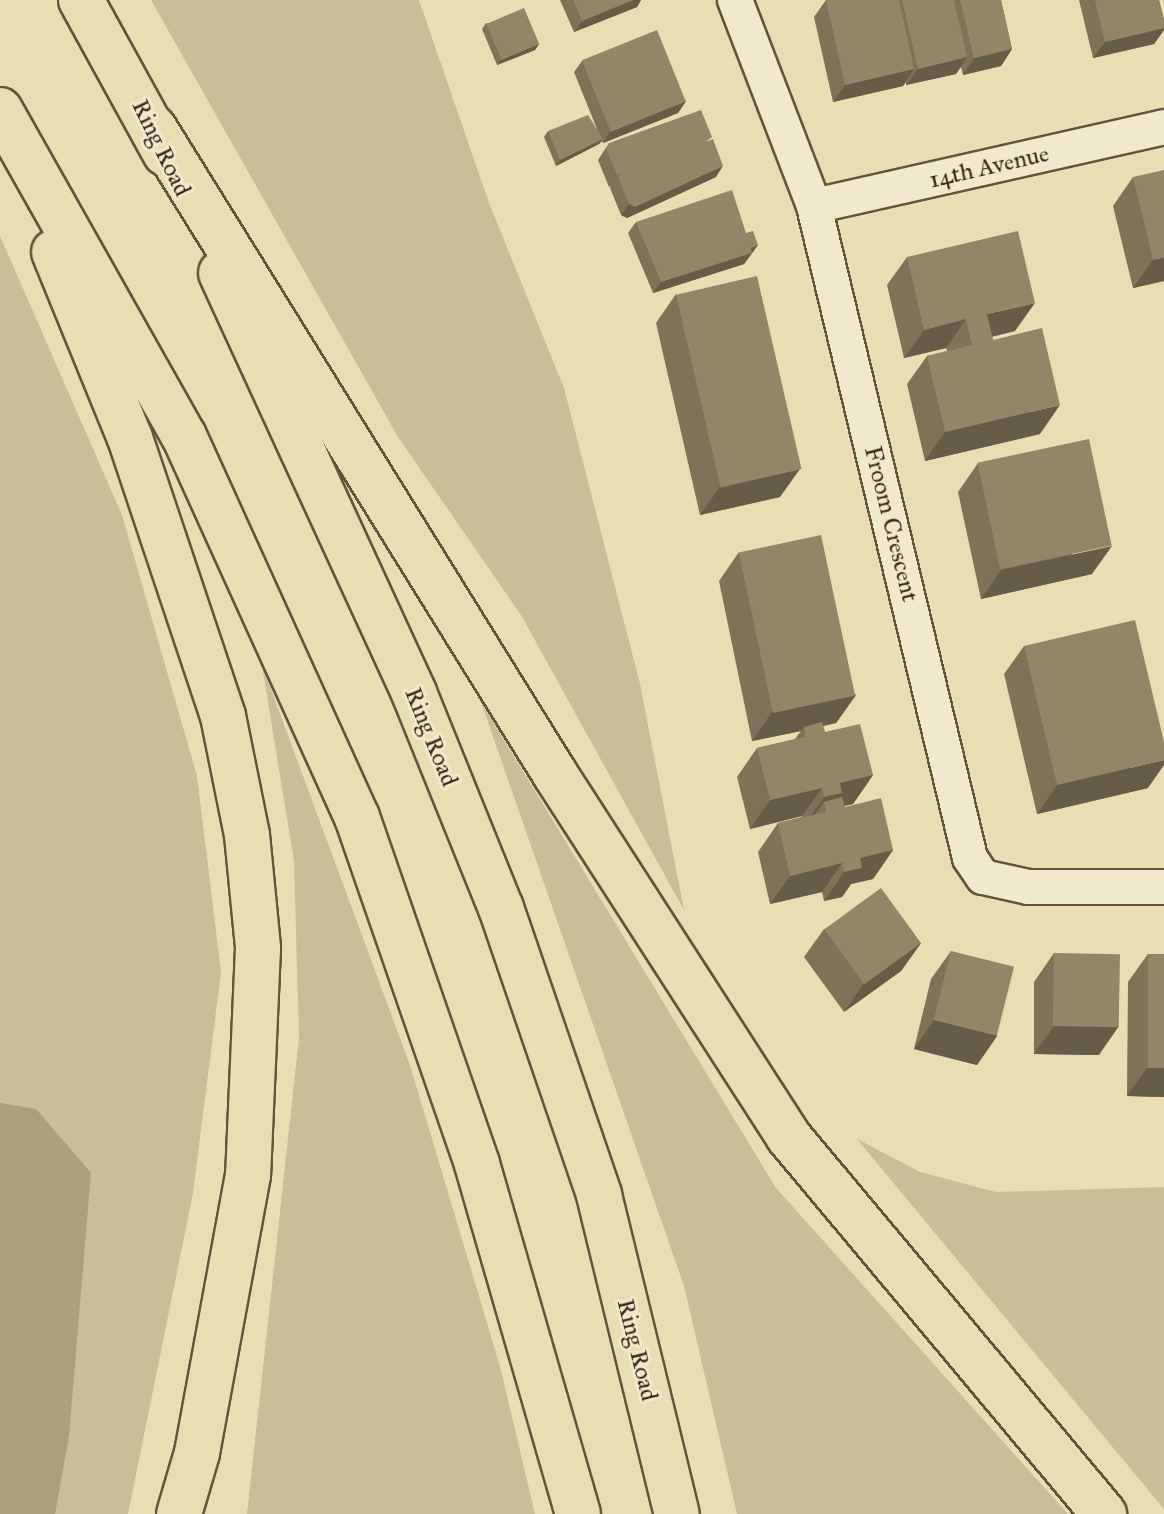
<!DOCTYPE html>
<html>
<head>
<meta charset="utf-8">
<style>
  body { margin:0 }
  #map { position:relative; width:1164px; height:1514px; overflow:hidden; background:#e8ddb3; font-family:"IM FELL Great Primer",serif }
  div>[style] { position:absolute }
  .green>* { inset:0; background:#cabe98 }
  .water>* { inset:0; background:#ab9f7e }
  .roads { filter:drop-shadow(2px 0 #62543d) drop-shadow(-2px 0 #62543d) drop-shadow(0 2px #62543d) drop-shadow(0 -2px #62543d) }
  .minor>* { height:34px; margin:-17px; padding:0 17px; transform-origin:17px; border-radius:17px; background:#f0e9ce }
  .motorway>* { height:44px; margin:-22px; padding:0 22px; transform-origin:22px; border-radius:22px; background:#e8ddb3 }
  .wall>* { inset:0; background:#7e7259 }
  .shaded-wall>* { inset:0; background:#665d49 }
  .building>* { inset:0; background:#928568; transform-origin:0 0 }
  span { translate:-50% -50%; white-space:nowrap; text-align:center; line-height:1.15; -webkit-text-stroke:6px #f0e9ce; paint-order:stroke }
  .street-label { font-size:24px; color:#352616 }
</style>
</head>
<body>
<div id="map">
  <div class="green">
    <div style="clip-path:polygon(151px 0,419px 0,489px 203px,564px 388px,640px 684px,684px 910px,521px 615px,398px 437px)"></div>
    <div style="clip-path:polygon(0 236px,122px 515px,197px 776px,221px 972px,193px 1193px,128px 1514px,0 1514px)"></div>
    <div style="clip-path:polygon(262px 665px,410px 1065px,501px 1370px,535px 1514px,247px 1514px,299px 1038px,294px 861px)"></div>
    <div style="clip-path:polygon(481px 702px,776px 1188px,1068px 1514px,737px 1514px,684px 1286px)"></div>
    <div style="clip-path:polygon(857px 1139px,920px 1172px,996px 1192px,1164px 1187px,1164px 1509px)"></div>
  </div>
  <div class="water">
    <div style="clip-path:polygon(0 1103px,36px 1109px,91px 1173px,69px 1436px,55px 1514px,0 1514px)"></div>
  </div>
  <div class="roads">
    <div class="minor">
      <div style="left:735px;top:0;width:221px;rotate:69deg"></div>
      <div style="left:814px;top:206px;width:670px;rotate:76.54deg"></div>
      <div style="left:970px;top:858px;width:23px;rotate:56deg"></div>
      <div style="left:983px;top:877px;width:46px;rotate:12.5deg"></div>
      <div style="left:1028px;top:887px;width:136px"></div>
      <div style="left:814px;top:206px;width:359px;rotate:-12.7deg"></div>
    </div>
    <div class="motorway">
      <div style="left:81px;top:0;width:175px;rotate:61.2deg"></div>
      <div style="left:0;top:110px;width:374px;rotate:60.6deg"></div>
      <div style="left:184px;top:436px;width:418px;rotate:65.6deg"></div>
      <div style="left:357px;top:817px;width:367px;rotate:70.9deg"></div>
      <div style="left:477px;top:1164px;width:364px;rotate:73.9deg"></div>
      <div style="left:154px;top:128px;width:760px;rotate:58.17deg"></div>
      <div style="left:555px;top:774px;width:431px;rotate:57.2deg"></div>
      <div style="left:788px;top:1136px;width:493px;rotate:50.1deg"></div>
      <div style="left:54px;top:252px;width:201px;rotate:67.8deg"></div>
      <div style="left:130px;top:438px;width:293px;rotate:71.5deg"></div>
      <div style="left:223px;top:716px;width:121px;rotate:78.6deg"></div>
      <div style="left:247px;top:835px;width:114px;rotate:84.4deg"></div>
      <div style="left:258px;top:948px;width:227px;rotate:92.5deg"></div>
      <div style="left:248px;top:1175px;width:283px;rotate:100.4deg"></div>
      <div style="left:197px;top:1453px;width:64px;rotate:106.4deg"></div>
      <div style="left:221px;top:273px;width:462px;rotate:65.3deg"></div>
      <div style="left:414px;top:693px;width:232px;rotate:68deg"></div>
      <div style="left:501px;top:908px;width:303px;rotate:71.1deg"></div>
      <div style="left:599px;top:1195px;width:328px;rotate:76.3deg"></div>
    </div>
  </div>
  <div class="wall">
    <div style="clip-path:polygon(560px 0,641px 0,637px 7px,574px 32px)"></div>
    <div style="clip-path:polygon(826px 0,1001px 0,1012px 49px,1001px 66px,963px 75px,961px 67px,956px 74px,906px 85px,906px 82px,903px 86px,833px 102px,814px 17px)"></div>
    <div style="clip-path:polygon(1079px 0,1159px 0,1164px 20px,1164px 30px,1154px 44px,1093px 58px)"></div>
    <div style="clip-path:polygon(486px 23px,539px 44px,535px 50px,497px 65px,482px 29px)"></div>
    <div style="clip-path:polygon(582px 61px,686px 101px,678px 113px,603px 143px,602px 141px,599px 144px,556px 166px,544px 137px,548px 131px,597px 129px,574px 72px)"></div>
    <div style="clip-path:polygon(709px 141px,716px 177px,627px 218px,621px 215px,610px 188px,611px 186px,609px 187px,598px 160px,609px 143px)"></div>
    <div style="clip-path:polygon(1133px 177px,1164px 281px,1133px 288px,1113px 206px)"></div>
    <div style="clip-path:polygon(636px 222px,746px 233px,758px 245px,744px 264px,653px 293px,628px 233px)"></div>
    <div style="clip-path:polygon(907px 257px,1015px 331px,992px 337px,993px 340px,1040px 434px,925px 461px,907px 384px,927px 356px,947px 351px,946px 348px,904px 358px,887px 285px)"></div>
    <div style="clip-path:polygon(676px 294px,780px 497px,700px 515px,656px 323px)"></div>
    <div style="clip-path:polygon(978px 463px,1092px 574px,981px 599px,958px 492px)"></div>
    <div style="clip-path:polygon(739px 552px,856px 695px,836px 723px,823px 726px,825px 732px,873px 775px,853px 804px,844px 806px,893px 850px,873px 879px,851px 884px,842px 897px,824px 901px,822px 892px,770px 904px,758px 852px,778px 823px,802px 817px,802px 816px,750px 829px,737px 777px,757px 748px,795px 739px,801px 731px,752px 741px,719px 581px)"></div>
    <div style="clip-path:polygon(1024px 646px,1148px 788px,1037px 814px,1004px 674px)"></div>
    <div style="clip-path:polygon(824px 929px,921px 943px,901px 971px,844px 1012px,804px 957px)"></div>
    <div style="clip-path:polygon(951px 951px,997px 1036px,977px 1065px,914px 1049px,931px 979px)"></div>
    <div style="clip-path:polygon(1054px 953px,1099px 1055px,1034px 1054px,1034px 982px)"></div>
    <div style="clip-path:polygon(1148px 954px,1164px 1097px,1127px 1096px,1128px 982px)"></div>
  </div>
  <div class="shaded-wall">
    <div style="clip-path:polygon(633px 0,641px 0,637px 7px,574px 32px,582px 21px)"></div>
    <div style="clip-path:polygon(1164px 28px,1164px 30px,1154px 44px,1093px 58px,1105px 42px)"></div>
    <div style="clip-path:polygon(539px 44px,535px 50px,497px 65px,501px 60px)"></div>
    <div style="clip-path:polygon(1012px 49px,1001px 66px,963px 75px,974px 58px)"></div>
    <div style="clip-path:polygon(967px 57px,956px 74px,906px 85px,918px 69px)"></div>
    <div style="clip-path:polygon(914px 69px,903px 86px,833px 102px,845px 85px)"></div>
    <div style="clip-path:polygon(686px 101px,678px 113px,603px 143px,610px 132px)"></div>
    <div style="clip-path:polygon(603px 139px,599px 144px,556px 166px,560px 160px)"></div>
    <div style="clip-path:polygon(723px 166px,716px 177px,627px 218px,621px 215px,629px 204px)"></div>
    <div style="clip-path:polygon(758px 245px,744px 264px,653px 293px,661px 282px)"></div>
    <div style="clip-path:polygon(1164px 257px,1164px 281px,1133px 288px,1153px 260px)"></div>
    <div style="clip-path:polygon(1035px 303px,1015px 331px,971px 341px,987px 314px)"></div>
    <div style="clip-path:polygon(966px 319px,946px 348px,904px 358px,924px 330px)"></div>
    <div style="clip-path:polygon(1060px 405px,1040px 434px,925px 461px,945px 432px)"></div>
    <div style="clip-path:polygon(800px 469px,780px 497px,700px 515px,720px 487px)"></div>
    <div style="clip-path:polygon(1112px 546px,1092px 574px,981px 599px,1001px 570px)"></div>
    <div style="clip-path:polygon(856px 695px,836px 723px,805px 730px,804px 727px,801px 731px,752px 741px,772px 712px)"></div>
    <div style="clip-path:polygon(1164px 760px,1164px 765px,1148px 788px,1037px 814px,1057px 785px)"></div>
    <div style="clip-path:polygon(873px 775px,853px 804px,831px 809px,826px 812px,824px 802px,808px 824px,804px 825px,824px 797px,840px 783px)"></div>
    <div style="clip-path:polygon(822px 788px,802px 816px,750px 829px,770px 800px)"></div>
    <div style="clip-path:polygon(893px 850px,873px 879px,851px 884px,842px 897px,824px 901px,844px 872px,860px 858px)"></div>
    <div style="clip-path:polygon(842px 863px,822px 892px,770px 904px,790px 876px)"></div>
    <div style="clip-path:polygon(921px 943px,901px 971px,844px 1012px,864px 983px)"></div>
    <div style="clip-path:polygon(934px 1020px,997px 1036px,977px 1065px,914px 1049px)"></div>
    <div style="clip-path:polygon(1054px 1026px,1119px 1026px,1099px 1055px,1034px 1054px)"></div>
    <div style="clip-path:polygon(1147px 1068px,1164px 1068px,1164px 1097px,1127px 1096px)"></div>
  </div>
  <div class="building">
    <div style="clip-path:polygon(573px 0,633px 0,582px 21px)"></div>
    <div style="clip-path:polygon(826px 0,899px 0,914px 69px,845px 85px)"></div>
    <div style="clip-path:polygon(902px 0,954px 0,967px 57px,918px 69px)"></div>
    <div style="clip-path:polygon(960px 0,1001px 0,1012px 49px,974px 58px)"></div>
    <div style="clip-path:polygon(1095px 0,1159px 0,1164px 20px,1164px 28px,1105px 42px)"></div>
    <div style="left:524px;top:8px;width:39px;height:41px;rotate:67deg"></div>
    <div style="left:657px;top:30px;width:77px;height:81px;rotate:68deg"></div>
    <div style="clip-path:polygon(701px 110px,712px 137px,705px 142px,713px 139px,723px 166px,635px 207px,629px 204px,618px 177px,622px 174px,617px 175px,606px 149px,609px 143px)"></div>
    <div style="clip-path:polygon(588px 115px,603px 139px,560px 160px,548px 131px)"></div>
    <div style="clip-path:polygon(1164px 170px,1164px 257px,1153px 260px,1133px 177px)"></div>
    <div style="clip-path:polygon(732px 190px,746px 233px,753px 231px,758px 245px,751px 248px,752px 253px,661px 282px,636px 222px)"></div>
    <div style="clip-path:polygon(1018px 231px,1035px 303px,987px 314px,993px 340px,1042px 328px,1060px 405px,945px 432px,927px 356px,972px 345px,966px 319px,924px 330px,907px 257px)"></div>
    <div style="left:757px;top:276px;width:198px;height:83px;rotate:77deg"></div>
    <div style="left:1089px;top:439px;width:109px;height:114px;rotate:78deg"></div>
    <div style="left:821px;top:535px;width:164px;height:84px;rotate:78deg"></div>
    <div style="clip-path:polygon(1135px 620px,1164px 742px,1164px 760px,1057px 785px,1024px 646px)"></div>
    <div style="clip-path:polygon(822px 722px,825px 732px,860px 724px,873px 775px,840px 783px,842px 793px,824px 797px,822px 788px,770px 800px,757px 748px,806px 737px,804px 727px)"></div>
    <div style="clip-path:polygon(842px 797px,845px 807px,881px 798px,893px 850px,860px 858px,862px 868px,844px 872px,842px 863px,790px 876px,778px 823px,826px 812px,824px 802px)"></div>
    <div style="left:881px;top:888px;width:68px;height:70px;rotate:54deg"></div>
    <div style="left:951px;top:951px;width:65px;height:71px;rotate:14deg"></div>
    <div style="left:1054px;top:953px;width:66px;height:73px;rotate:1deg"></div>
    <div style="left:1148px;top:954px;width:16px;height:114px"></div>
  </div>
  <div class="street-label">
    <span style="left:161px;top:148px;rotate:64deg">Ring Road</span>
    <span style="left:989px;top:167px;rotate:-13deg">14th Avenue</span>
    <span style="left:891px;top:524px;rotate:76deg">Froom Crescent</span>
    <span style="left:431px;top:737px;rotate:68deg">Ring Road</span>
    <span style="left:637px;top:1350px;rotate:76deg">Ring Road</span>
  </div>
</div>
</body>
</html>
